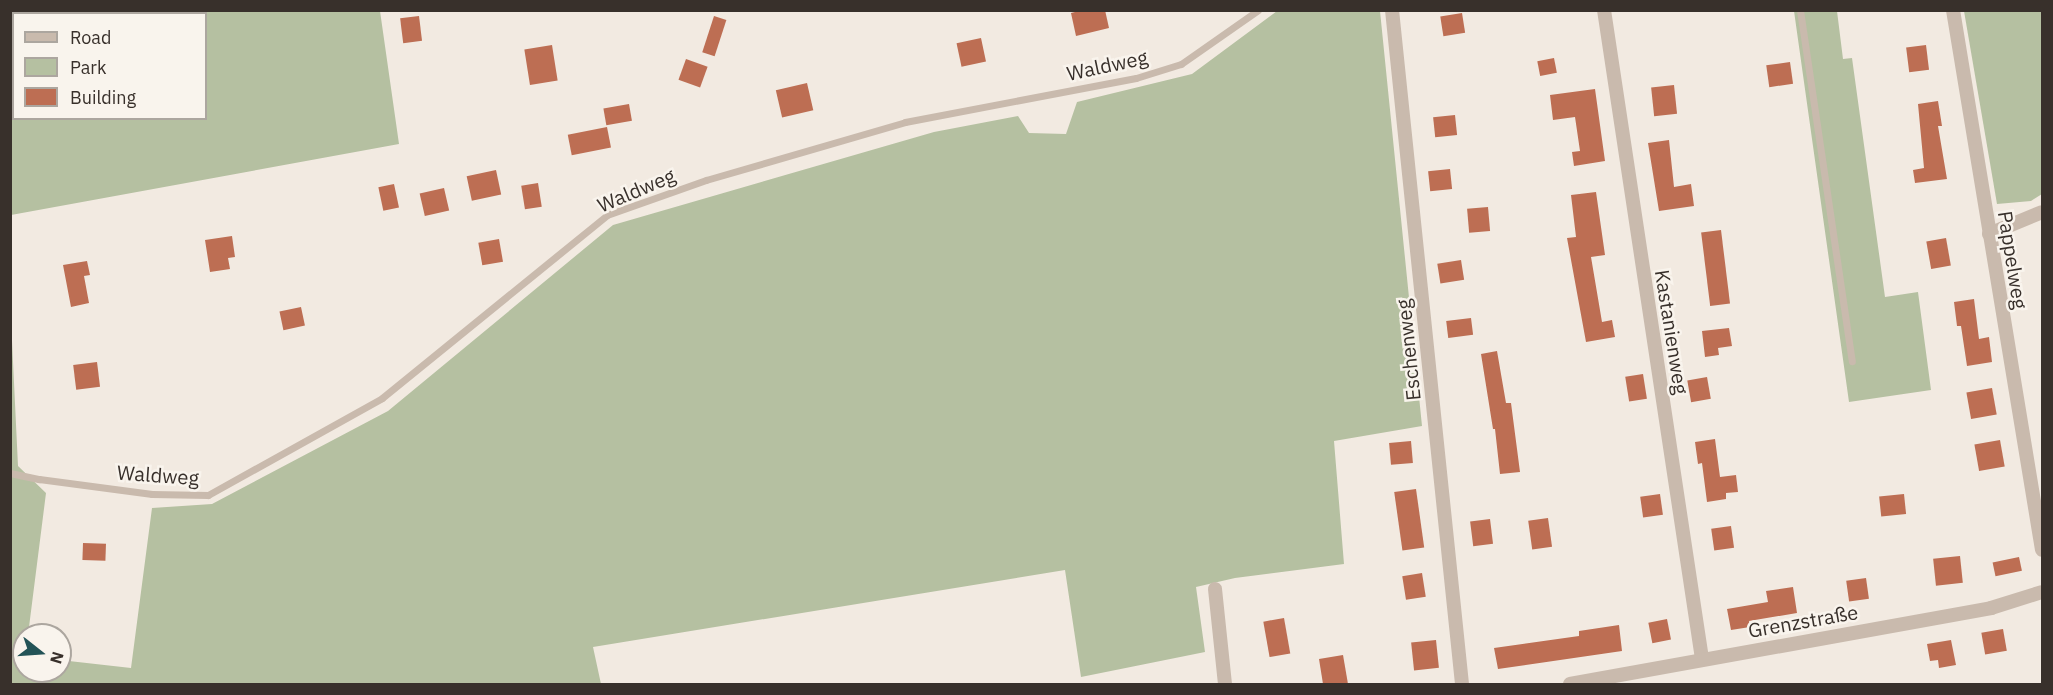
<!DOCTYPE html>
<html>
<head>
<meta charset="utf-8">
<style>
  body { margin:0 }
  #map { position:relative; width:2053px; height:695px; overflow:hidden; background:#f2eae1; font-family:"IBM Plex Sans",sans-serif }
  div>[style] { position:absolute }
  .green>* { inset:0; background:#b5c0a1 }
  .building>* { inset:0; background:#bd6e53; transform-origin:0 0 }
  .lane>* { height:7px; margin:-3.5px; padding:0 3.5px; transform-origin:3.5px; border-radius:3.5px; background:#c9baad }
  .street>* { height:14px; margin:-7px; padding:0 7px; transform-origin:7px; border-radius:7px; background:#c9baad }
  span { translate:-50% -50%; white-space:nowrap; text-align:center; line-height:1.15; -webkit-text-stroke:5px #f9f4ed; paint-order:stroke }
  .street-label { font-size:20px; color:#38302b }
  .frame { position:absolute; inset:0; border:12px solid #38302b; pointer-events:none }
  .legend { position:absolute; left:12px; top:12px; width:195px; height:108px; box-sizing:border-box; background:#f9f4ed; border:2px solid #aca69f; margin:0; padding:8px 10px; list-style:none; font-size:18px; color:#38302b }
  .legend li { display:flex; align-items:center; gap:12px; height:30px }
  .legend b { width:30px; border:2px solid #aca69f }
  .north { position:absolute; left:12px; top:623px; width:60px; height:60px; box-sizing:border-box; background:#f9f4ed; border:2px solid #aca69f; border-radius:50%; rotate:107deg; font-size:16px; font-weight:700; line-height:24px; text-align:center; color:#38302b }
  .north::after { content:''; display:block; margin:auto; width:21px; height:27px; background:#235357; clip-path:polygon(50% 0,100% 100%,50% 72%,0 100%) }
</style>
</head>
<body>
<div id="map">
  <div class="green">
    <div style="clip-path:polygon(163px 11px,380px 11px,399px 144px,11px 215px,11px 98px,13px 97px,14px 118px,206px 118px,206px 14px,163px 13px)"></div>
    <div style="clip-path:polygon(1277px 11px,1380px 11px,1422px 426px,1334px 441px,1344px 564px,1235px 578px,1196px 587px,1205px 652px,1081px 677px,1065px 570px,593px 647px,601px 684px,11px 684px,10px 299px,18px 466px,46px 493px,28px 635px,24px 635px,24px 671px,60px 671px,60px 660px,131px 668px,152px 508px,212px 504px,388px 411px,613px 225px,934px 132px,1018px 116px,1029px 133px,1066px 134px,1077px 102px,1192px 74px)"></div>
    <div style="clip-path:polygon(1794px 11px,1837px 11px,1843px 59px,1852px 58px,1885px 297px,1918px 292px,1931px 390px,1849px 402px)"></div>
    <div style="clip-path:polygon(1964px 11px,2042px 11px,2042px 194px,2031px 201px,1997px 204px)"></div>
  </div>
  <div class="building">
    <div style="clip-path:polygon(1083px 10px,1105px 10px,1109px 28px,1076px 36px,1071px 13px)"></div>
    <div style="left:1462px;top:13px;width:20px;height:22px;rotate:81deg"></div>
    <div style="left:419px;top:16px;width:25px;height:19px;rotate:83deg"></div>
    <div style="left:714px;top:16px;width:13px;height:38px;rotate:18deg"></div>
    <div style="left:981px;top:38px;width:24px;height:25px;rotate:78deg"></div>
    <div style="left:552px;top:45px;width:36px;height:28px;rotate:81deg"></div>
    <div style="left:1926px;top:45px;width:25px;height:20px;rotate:83deg"></div>
    <div style="left:1554px;top:58px;width:15px;height:17px;rotate:79deg"></div>
    <div style="left:686px;top:59px;width:23px;height:22px;rotate:20deg"></div>
    <div style="left:1790px;top:62px;width:22px;height:24px;rotate:82deg"></div>
    <div style="left:807px;top:83px;width:28px;height:32px;rotate:77deg"></div>
    <div style="left:1674px;top:85px;width:29px;height:23px;rotate:84deg"></div>
    <div style="clip-path:polygon(1595px 89px,1605px 161px,1574px 166px,1572px 152px,1580px 151px,1575px 117px,1553px 120px,1550px 95px)"></div>
    <div style="clip-path:polygon(1938px 101px,1942px 126px,1938px 126px,1947px 179px,1915px 183px,1913px 170px,1924px 168px,1918px 104px)"></div>
    <div style="left:629px;top:104px;width:17px;height:26px;rotate:80deg"></div>
    <div style="left:1455px;top:115px;width:20px;height:22px;rotate:84deg"></div>
    <div style="left:607px;top:127px;width:21px;height:40px;rotate:79deg"></div>
    <div style="clip-path:polygon(1669px 140px,1674px 187px,1691px 184px,1694px 206px,1659px 211px,1648px 143px)"></div>
    <div style="left:1450px;top:169px;width:20px;height:22px;rotate:84deg"></div>
    <div style="left:496px;top:170px;width:25px;height:30px;rotate:78deg"></div>
    <div style="left:538px;top:183px;width:24px;height:17px;rotate:81deg"></div>
    <div style="left:394px;top:184px;width:24px;height:16px;rotate:78deg"></div>
    <div style="left:444px;top:188px;width:23px;height:25px;rotate:77deg"></div>
    <div style="clip-path:polygon(1596px 192px,1605px 255px,1591px 257px,1602px 322px,1612px 320px,1615px 337px,1586px 342px,1567px 238px,1576px 237px,1571px 195px)"></div>
    <div style="left:1488px;top:207px;width:24px;height:21px;rotate:85deg"></div>
    <div style="left:1721px;top:230px;width:74px;height:20px;rotate:83deg"></div>
    <div style="clip-path:polygon(232px 236px,235px 257px,228px 258px,230px 269px,210px 272px,205px 240px)"></div>
    <div style="left:1946px;top:238px;width:28px;height:20px;rotate:80deg"></div>
    <div style="left:499px;top:239px;width:23px;height:21px;rotate:80deg"></div>
    <div style="left:1461px;top:260px;width:20px;height:24px;rotate:81deg"></div>
    <div style="clip-path:polygon(87px 261px,90px 275px,84px 276px,89px 303px,71px 307px,63px 265px)"></div>
    <div style="clip-path:polygon(1974px 299px,1979px 339px,1989px 337px,1992px 362px,1967px 366px,1961px 326px,1957px 326px,1954px 302px)"></div>
    <div style="left:301px;top:307px;width:19px;height:22px;rotate:78deg"></div>
    <div style="left:1471px;top:318px;width:17px;height:25px;rotate:83deg"></div>
    <div style="clip-path:polygon(1729px 328px,1732px 346px,1718px 348px,1719px 355px,1705px 357px,1702px 331px)"></div>
    <div style="clip-path:polygon(1497px 351px,1506px 403px,1511px 403px,1520px 472px,1500px 474px,1495px 429px,1493px 429px,1481px 354px)"></div>
    <div style="left:97px;top:362px;width:25px;height:24px;rotate:83deg"></div>
    <div style="left:1643px;top:374px;width:25px;height:18px;rotate:81deg"></div>
    <div style="left:1707px;top:377px;width:22px;height:20px;rotate:80deg"></div>
    <div style="left:1992px;top:388px;width:27px;height:26px;rotate:80deg"></div>
    <div style="clip-path:polygon(1715px 439px,1720px 477px,1736px 475px,1738px 492px,1726px 493px,1726px 499px,1707px 502px,1702px 463px,1698px 464px,1695px 442px)"></div>
    <div style="left:2000px;top:440px;width:27px;height:26px;rotate:80deg"></div>
    <div style="left:1411px;top:441px;width:22px;height:22px;rotate:85deg"></div>
    <div style="left:1416px;top:489px;width:59px;height:22px;rotate:82deg"></div>
    <div style="left:1660px;top:494px;width:21px;height:20px;rotate:82deg"></div>
    <div style="left:1904px;top:494px;width:20px;height:25px;rotate:84deg"></div>
    <div style="left:1548px;top:518px;width:29px;height:20px;rotate:82deg"></div>
    <div style="left:1490px;top:519px;width:25px;height:20px;rotate:83deg"></div>
    <div style="left:1731px;top:526px;width:22px;height:20px;rotate:82deg"></div>
    <div style="left:83px;top:543px;width:23px;height:17px;rotate:2deg"></div>
    <div style="left:1960px;top:556px;width:27px;height:27px;rotate:84deg"></div>
    <div style="left:2019px;top:557px;width:14px;height:27px;rotate:78deg"></div>
    <div style="left:1422px;top:573px;width:24px;height:20px;rotate:81deg"></div>
    <div style="left:1866px;top:578px;width:21px;height:20px;rotate:82deg"></div>
    <div style="clip-path:polygon(1793px 587px,1797px 613px,1749px 621px,1750px 627px,1731px 630px,1727px 609px,1768px 602px,1766px 591px)"></div>
    <div style="left:1284px;top:618px;width:36px;height:21px;rotate:80deg"></div>
    <div style="left:1667px;top:619px;width:21px;height:19px;rotate:79deg"></div>
    <div style="clip-path:polygon(1619px 625px,1622px 651px,1498px 669px,1494px 648px,1579px 636px,1579px 631px)"></div>
    <div style="left:2003px;top:629px;width:22px;height:22px;rotate:80deg"></div>
    <div style="left:1436px;top:640px;width:28px;height:25px;rotate:84deg"></div>
    <div style="clip-path:polygon(1951px 640px,1956px 665px,1939px 668px,1938px 660px,1930px 661px,1927px 644px)"></div>
    <div style="clip-path:polygon(1343px 655px,1348px 684px,1323px 684px,1319px 659px)"></div>
  </div>
  <div class="lane">
    <div style="left:1800px;top:10px;width:355px;rotate:81.6deg"></div>
    <div style="left:10px;top:473px;width:30px;rotate:12deg"></div>
    <div style="left:39px;top:479px;width:114px;rotate:7.6deg"></div>
    <div style="left:152px;top:494px;width:56px;rotate:1deg"></div>
    <div style="left:208px;top:495px;width:199px;rotate:-29.1deg"></div>
    <div style="left:382px;top:398px;width:290px;rotate:-39.1deg"></div>
    <div style="left:607px;top:215px;width:105px;rotate:-19.5deg"></div>
    <div style="left:706px;top:180px;width:207px;rotate:-16.2deg"></div>
    <div style="left:905px;top:122px;width:235px;rotate:-10.8deg"></div>
    <div style="left:1136px;top:78px;width:47px;rotate:-17.3deg"></div>
    <div style="left:1181px;top:64px;width:94px;rotate:-35deg"></div>
  </div>
  <div class="street">
    <div style="left:1392px;top:10px;width:678px;rotate:84.07deg"></div>
    <div style="left:1604px;top:10px;width:656px;rotate:81.41deg"></div>
    <div style="left:1953px;top:10px;width:547px;rotate:80.64deg"></div>
    <div style="left:1989px;top:234px;width:57px;rotate:-22.5deg"></div>
    <div style="left:1215px;top:589px;width:96px;rotate:84deg"></div>
    <div style="left:1570px;top:684px;width:428px;rotate:-10.2deg"></div>
    <div style="left:1991px;top:608px;width:53px;rotate:-17.4deg"></div>
  </div>
  <div class="street-label">
    <span style="left:1107px;top:65px;rotate:-12deg">Waldweg</span>
    <span style="left:636px;top:190px;rotate:-23deg">Waldweg</span>
    <span style="left:2013px;top:260px;rotate:81deg">Pappelweg</span>
    <span style="left:1672px;top:332px;rotate:81deg">Kastanienweg</span>
    <span style="left:1408px;top:350px;rotate:-96deg">Eschenweg</span>
    <span style="left:158px;top:475px;rotate:4deg">Waldweg</span>
    <span style="left:1803px;top:621px;rotate:-10deg">Grenzstraße</span>
  </div>
  <div class="frame"></div>
  <ul class="legend">
  <li><b style="height:8px;background:#c9baad"></b>Road</li>
  <li><b style="height:16px;background:#b5c0a1"></b>Park</li>
  <li><b style="height:16px;background:#bd6e53"></b>Building</li>
  </ul>
  <div class="north">N</div>
</div>
</body>
</html>
